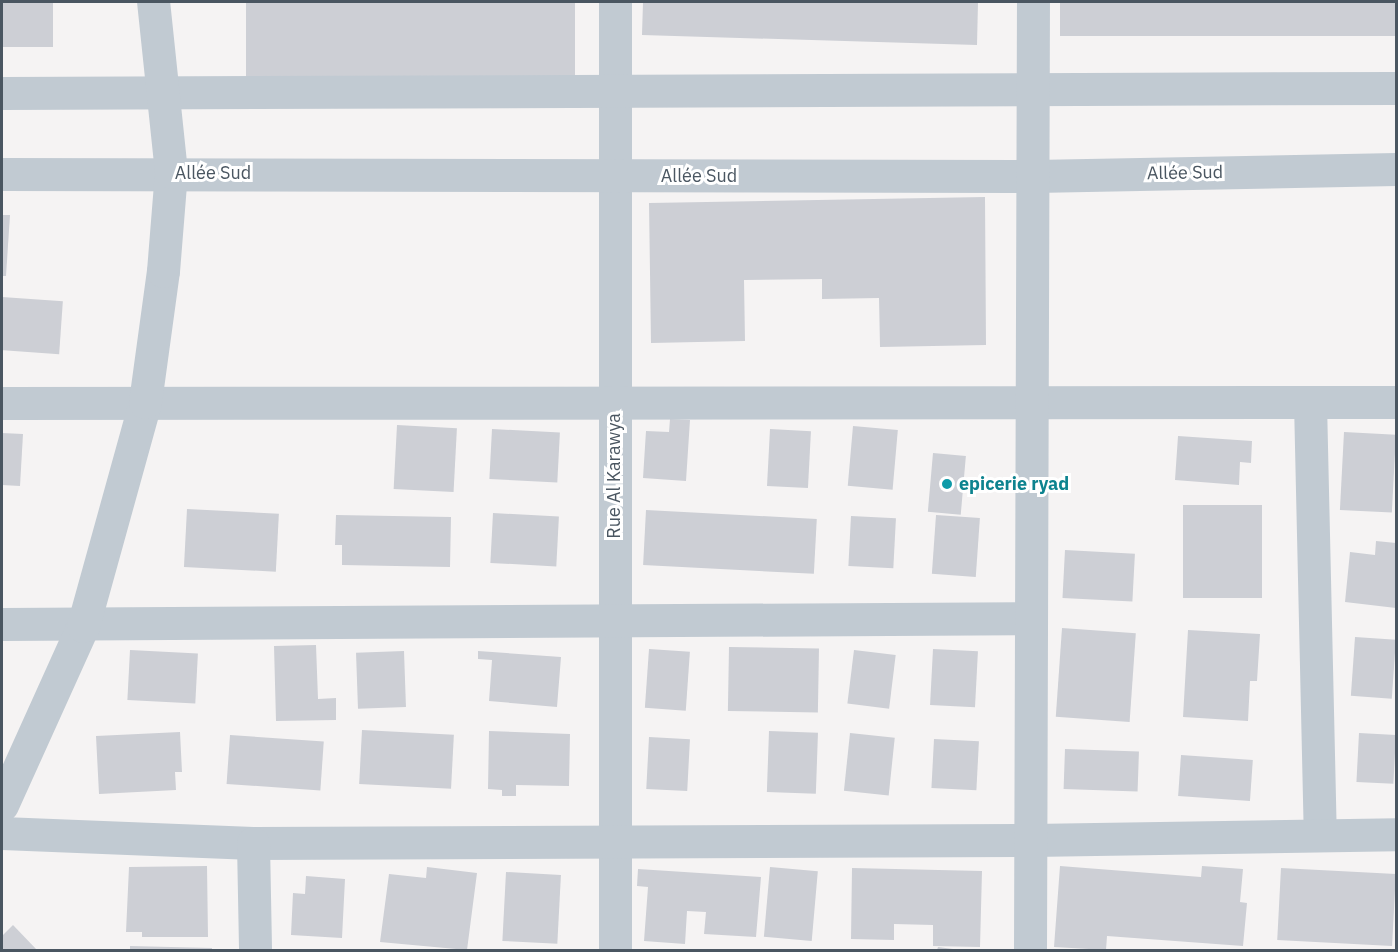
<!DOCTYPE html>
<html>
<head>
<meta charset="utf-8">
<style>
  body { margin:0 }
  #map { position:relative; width:1398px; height:952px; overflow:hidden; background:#f5f3f3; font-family:"IBM Plex Sans",sans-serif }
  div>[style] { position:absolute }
  .building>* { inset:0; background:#cdcfd5; transform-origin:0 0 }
  .minor>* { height:33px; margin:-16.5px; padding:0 16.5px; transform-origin:16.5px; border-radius:16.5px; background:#c1cad2 }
  .dots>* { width:16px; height:16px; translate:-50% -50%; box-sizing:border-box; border:3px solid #fff; border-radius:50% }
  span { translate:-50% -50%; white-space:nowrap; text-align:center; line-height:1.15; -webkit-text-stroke:6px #fff; paint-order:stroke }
  .street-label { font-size:18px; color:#4a5661 }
  .culture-label { font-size:18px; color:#0d838f; font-weight:700 }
  .left { translate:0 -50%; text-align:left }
  .frame { position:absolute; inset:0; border:3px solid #4a5661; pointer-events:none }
</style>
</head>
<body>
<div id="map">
  <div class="building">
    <div style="left:2px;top:2px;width:51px;height:45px"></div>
    <div style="left:246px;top:2px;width:329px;height:75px"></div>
    <div style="clip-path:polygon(643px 2px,978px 2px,977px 45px,642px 35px)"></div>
    <div style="left:1060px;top:2px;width:336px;height:34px"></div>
    <div style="clip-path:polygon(985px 197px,986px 345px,880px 347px,879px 298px,822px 299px,822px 279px,744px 280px,745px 341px,651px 343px,649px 203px)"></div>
    <div style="clip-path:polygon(2px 215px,10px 215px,6px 276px,2px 276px)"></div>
    <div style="left:2px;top:297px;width:61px;height:53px;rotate:4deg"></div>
    <div style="clip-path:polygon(670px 419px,690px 420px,686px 481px,643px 478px,646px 431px,669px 432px)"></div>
    <div style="left:397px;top:425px;width:60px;height:64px;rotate:3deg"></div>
    <div style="left:853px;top:426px;width:45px;height:60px;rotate:5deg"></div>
    <div style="left:492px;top:429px;width:68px;height:50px;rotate:3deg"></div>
    <div style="left:770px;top:429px;width:41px;height:57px;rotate:3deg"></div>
    <div style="left:1344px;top:432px;width:52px;height:78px;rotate:3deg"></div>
    <div style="clip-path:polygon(2px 433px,23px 434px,20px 486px,2px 485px)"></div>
    <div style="clip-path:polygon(1178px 436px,1252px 441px,1251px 463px,1240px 462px,1239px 485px,1175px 480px)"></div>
    <div style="left:933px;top:453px;width:33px;height:59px;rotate:5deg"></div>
    <div style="left:1183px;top:505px;width:79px;height:93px"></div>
    <div style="left:187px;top:509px;width:92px;height:58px;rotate:3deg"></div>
    <div style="left:646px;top:510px;width:171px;height:55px;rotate:3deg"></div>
    <div style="left:493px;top:513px;width:66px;height:50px;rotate:3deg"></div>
    <div style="clip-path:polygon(336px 515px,451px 517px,450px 567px,342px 565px,342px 545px,335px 545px)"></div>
    <div style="left:936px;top:515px;width:44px;height:59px;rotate:4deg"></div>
    <div style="left:851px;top:516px;width:45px;height:50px;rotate:3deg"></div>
    <div style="clip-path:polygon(1376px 541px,1396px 543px,1396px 608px,1345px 602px,1350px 552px,1375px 555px)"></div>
    <div style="left:1065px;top:550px;width:70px;height:48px;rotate:3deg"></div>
    <div style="left:1062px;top:628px;width:74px;height:89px;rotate:4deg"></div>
    <div style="clip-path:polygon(1188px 630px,1260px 634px,1257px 681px,1250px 681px,1248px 721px,1183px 717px)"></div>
    <div style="left:1355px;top:637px;width:41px;height:59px;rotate:4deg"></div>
    <div style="clip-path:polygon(316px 645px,318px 699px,336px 698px,336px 720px,276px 721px,274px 646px)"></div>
    <div style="left:729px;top:647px;width:90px;height:64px;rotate:1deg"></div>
    <div style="left:649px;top:649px;width:41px;height:59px;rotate:4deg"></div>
    <div style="left:933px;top:649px;width:45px;height:56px;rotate:3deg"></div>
    <div style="left:130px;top:650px;width:68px;height:50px;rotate:3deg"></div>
    <div style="left:854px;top:650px;width:42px;height:54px;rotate:7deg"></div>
    <div style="left:404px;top:651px;width:56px;height:48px;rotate:88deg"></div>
    <div style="clip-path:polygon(478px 651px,561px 657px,557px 707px,489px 701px,492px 660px,478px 659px)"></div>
    <div style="left:362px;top:730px;width:92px;height:54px;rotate:3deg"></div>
    <div style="clip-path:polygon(489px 731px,570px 734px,569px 786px,516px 785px,516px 796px,502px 796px,502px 790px,488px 789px)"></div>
    <div style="left:769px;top:731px;width:49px;height:61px;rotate:2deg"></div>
    <div style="clip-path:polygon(180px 732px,182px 772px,175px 772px,176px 790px,99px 794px,96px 736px)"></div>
    <div style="left:850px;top:733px;width:45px;height:58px;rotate:6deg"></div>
    <div style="left:1359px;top:733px;width:37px;height:49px;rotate:3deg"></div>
    <div style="left:230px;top:735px;width:94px;height:49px;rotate:4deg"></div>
    <div style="left:649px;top:737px;width:41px;height:52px;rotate:3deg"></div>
    <div style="left:934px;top:739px;width:45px;height:49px;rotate:3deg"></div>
    <div style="left:1065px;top:749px;width:74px;height:40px;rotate:2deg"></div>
    <div style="left:1181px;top:755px;width:72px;height:41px;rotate:4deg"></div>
    <div style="clip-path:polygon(207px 866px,208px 937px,142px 937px,142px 932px,126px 932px,129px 867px)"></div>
    <div style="clip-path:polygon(1060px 866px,1201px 877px,1202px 866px,1243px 869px,1240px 902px,1247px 903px,1243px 946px,1107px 936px,1106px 950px,1054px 947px)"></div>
    <div style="clip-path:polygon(427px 867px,477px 873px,467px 950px,380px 942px,389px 874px,426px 878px)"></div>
    <div style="left:770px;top:867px;width:48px;height:70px;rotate:5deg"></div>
    <div style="clip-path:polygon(852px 868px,982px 871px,980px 947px,933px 946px,933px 925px,894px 924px,894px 940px,851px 939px)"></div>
    <div style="left:1281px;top:868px;width:115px;height:72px;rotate:3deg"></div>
    <div style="clip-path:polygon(638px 869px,761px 877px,756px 937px,704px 934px,706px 912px,687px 911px,685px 944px,644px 941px,648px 887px,637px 886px)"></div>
    <div style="left:506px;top:872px;width:55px;height:69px;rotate:3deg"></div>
    <div style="clip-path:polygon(306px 876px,345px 879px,342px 938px,291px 935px,293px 893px,305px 894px)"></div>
    <div style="clip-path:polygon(13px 925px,37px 950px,2px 950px,2px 936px)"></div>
    <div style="clip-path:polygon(130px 946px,212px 948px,212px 950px,130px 950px)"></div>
    <div style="clip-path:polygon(938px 947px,953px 949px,952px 950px,937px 950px)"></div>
  </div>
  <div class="minor">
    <div style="left:615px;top:2px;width:948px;rotate:90deg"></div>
    <div style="left:2px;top:93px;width:1394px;rotate:-0.21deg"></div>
    <div style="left:2px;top:174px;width:1032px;rotate:0.11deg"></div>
    <div style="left:1034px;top:176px;width:362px;rotate:-1.1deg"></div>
    <div style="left:1310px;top:402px;width:432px;rotate:88.7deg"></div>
    <div style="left:2px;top:403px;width:1394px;rotate:-0.04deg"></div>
    <div style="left:2px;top:624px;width:1029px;rotate:-0.33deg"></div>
    <div style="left:2px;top:805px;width:196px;rotate:-65.7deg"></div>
    <div style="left:83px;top:626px;width:232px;rotate:-74.5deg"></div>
    <div style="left:145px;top:402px;width:132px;rotate:-82.2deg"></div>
    <div style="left:163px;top:271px;width:99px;rotate:-85.4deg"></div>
    <div style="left:171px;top:172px;width:171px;rotate:-96deg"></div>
    <div style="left:2px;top:833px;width:251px;rotate:2.3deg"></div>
    <div style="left:253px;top:843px;width:778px;rotate:-0.22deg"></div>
    <div style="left:1031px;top:840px;width:365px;rotate:-0.9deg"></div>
    <div style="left:253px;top:843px;width:107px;rotate:88.9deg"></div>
    <div style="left:1030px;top:950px;width:948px;rotate:-89.82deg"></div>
  </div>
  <div class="dots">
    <div style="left:947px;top:484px;background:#0f9aa8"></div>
  </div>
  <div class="street-label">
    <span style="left:213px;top:173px">Allée Sud</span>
    <span style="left:1185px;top:173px;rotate:-1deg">Allée Sud</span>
    <span style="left:699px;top:176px">Allée Sud</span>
    <span style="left:614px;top:476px;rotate:-90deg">Rue Al Karawya</span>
  </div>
  <div class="culture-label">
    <span class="left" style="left:959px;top:484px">epicerie ryad</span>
  </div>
  <div class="frame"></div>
</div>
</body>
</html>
